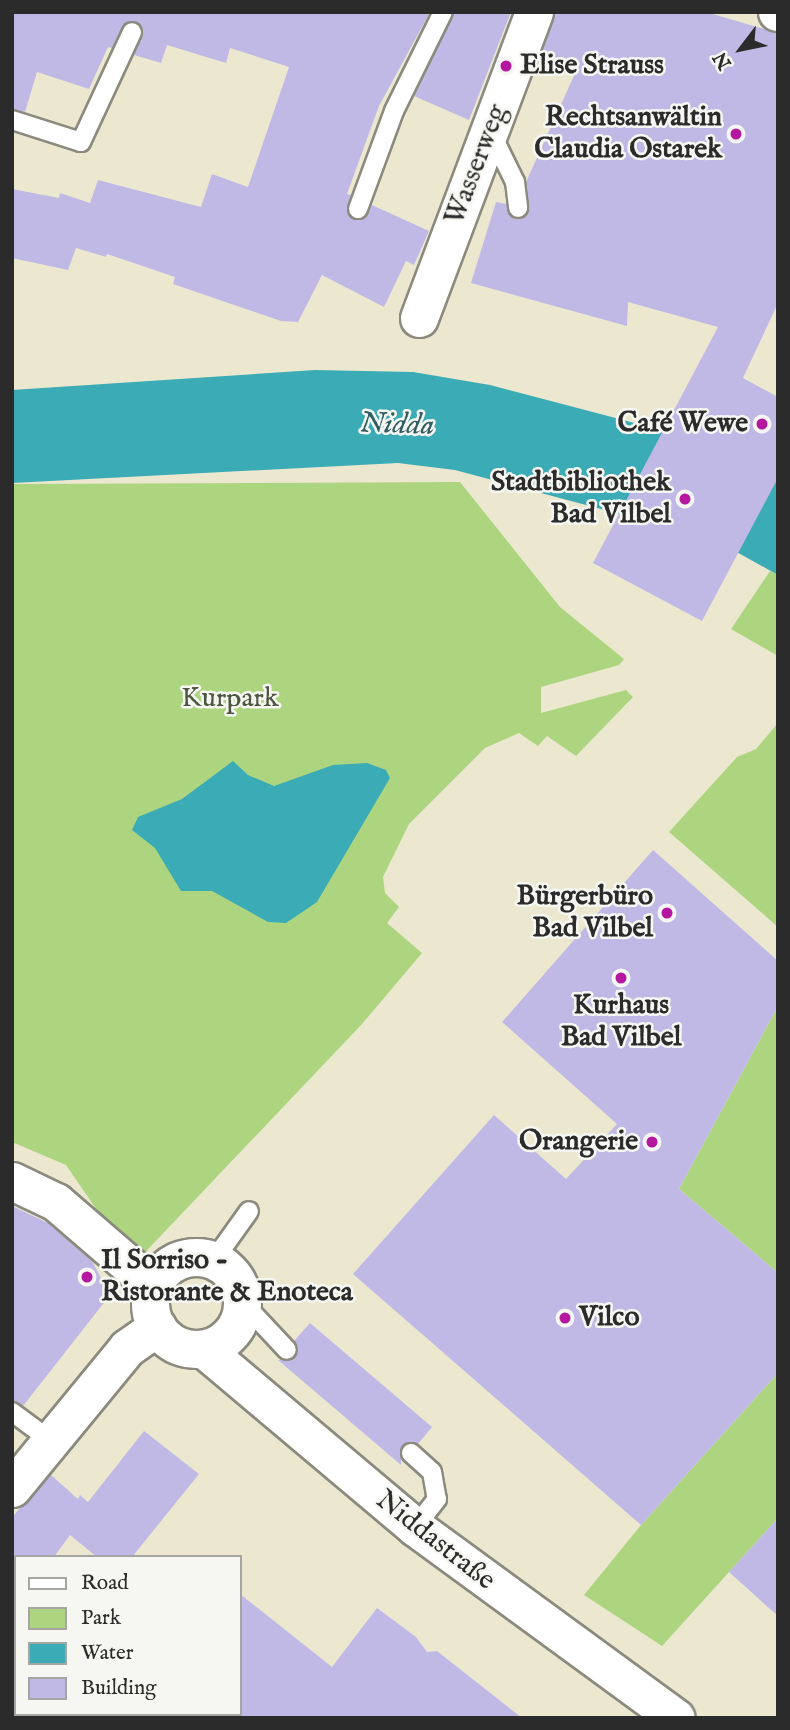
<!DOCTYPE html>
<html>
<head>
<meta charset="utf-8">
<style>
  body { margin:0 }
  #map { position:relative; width:790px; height:1730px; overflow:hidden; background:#ece8d0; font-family:"IM FELL English",serif }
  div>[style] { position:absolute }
  .green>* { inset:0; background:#add580 }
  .water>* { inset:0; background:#3babb6 }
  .building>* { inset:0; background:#c0b9e5 }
  .roads { filter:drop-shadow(2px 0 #8c8a7e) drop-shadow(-2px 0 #8c8a7e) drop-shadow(0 2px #8c8a7e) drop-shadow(0 -2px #8c8a7e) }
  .service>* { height:18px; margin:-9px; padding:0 9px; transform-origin:9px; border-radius:9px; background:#fff }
  .minor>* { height:37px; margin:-18.5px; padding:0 18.5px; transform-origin:18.5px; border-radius:18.5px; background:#fff }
  .minor>.ring { margin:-18.5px; padding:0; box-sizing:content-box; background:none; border:37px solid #fff; border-radius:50% }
  .dots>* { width:19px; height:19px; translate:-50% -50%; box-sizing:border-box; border:4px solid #f6f6f2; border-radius:50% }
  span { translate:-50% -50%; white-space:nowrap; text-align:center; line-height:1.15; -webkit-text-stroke:5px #f6f6f2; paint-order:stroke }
  .poi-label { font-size:28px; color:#2b2b2b; font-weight:700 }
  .left { translate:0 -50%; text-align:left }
  .right { translate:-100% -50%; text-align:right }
  .street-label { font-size:28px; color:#2b2b2b }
  .park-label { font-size:28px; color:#4c5640 }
  .water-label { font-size:30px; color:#315e63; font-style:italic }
  .frame { position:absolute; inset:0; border:14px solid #2b2b2b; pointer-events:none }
  .legend { position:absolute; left:14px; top:1555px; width:228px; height:161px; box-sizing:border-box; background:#f6f6f2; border:2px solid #a5a5a2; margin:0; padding:9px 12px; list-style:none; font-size:21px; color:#2b2b2b }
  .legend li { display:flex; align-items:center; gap:14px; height:35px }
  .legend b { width:35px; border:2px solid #a5a5a2 }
  .north { position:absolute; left:706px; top:14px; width:70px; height:70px; -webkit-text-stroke:5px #f6f6f2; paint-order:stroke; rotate:238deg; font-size:19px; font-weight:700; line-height:28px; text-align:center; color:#2b2b2b }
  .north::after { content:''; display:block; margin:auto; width:24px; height:32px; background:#2b2b2b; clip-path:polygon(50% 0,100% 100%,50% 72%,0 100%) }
</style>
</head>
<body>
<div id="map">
  <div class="green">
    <div style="clip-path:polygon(460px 482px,560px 607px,624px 659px,619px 665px,541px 687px,541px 713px,626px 690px,633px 697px,576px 756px,547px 736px,538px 746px,519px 733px,485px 748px,409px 824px,383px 877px,385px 893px,399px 907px,387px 923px,422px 953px,362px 1024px,134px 1264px,66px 1165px,12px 1142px,12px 484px)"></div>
    <div style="clip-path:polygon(770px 571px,778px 575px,778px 656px,731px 629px)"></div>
    <div style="clip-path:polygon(778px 723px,778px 927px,669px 832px,737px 757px,756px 749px)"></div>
    <div style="clip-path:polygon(778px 1006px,778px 1273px,679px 1189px)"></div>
    <div style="clip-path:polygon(778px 1373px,778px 1518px,662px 1646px,584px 1595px,641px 1525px)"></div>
  </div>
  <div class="water">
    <div style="clip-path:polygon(315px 370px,413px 372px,490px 385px,726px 447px,778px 470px,778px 575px,733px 550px,661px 525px,455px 470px,398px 463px,12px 483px,12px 390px)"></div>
    <div style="clip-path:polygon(233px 761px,248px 775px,274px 786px,333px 765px,367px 763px,386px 770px,390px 778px,317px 902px,286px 923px,268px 922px,212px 891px,181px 891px,155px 848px,132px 830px,138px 817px,182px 799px)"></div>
  </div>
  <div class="building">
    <div style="clip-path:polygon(12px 12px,430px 12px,379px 106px,347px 194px,351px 195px,347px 212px,353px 219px,365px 218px,372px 205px,429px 231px,414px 265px,406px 261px,384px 307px,322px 275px,298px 322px,281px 321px,173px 284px,175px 277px,107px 254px,106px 257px,76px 248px,68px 270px,12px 258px,12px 189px,59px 198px,60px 193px,90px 203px,98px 180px,201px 207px,212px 174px,248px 187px,289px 67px,230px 48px,226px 63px,167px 45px,161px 63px,134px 55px,143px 30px,130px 21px,122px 27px,112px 48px,108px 47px,89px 89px,37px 72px,25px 112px,12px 109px)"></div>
    <div style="clip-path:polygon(454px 12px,511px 12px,469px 120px,414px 96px)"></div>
    <div style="clip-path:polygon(554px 12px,706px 12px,778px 33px,778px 303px,743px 378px,778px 397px,778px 478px,702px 621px,593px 563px,718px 327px,628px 302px,627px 326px,471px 283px,496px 202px,506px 204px,514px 219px,528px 213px,526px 182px,577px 69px,539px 59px)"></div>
    <div style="clip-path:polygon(653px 850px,778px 961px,778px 1006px,679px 1189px,778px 1273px,778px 1373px,641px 1525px,353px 1274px,494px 1115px,566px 1179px,617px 1124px,502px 1022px)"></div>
    <div style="clip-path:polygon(12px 1206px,48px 1223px,92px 1261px,110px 1295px,23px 1406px,12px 1401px)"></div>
    <div style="clip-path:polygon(310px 1323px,432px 1427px,418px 1444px,402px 1446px,401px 1465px,278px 1360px,295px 1358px,294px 1341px)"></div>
    <div style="clip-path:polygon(144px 1431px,199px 1474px,132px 1557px,97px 1557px,70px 1535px,54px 1557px,12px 1557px,12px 1517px,51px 1475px,78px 1499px,80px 1495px,88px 1502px)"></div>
    <div style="clip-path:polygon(778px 1518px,778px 1616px,729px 1572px)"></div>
    <div style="clip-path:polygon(240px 1594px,332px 1667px,377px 1608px,416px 1637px,427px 1652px,437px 1651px,522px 1718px,240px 1718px)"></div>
  </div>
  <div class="roads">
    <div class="service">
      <div style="left:12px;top:120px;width:72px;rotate:17.7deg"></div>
      <div style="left:81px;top:142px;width:121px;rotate:-65.1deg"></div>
      <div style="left:491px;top:133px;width:55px;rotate:63.9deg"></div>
      <div style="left:515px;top:182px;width:26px;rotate:83deg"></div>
      <div style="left:358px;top:209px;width:104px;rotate:-69.8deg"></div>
      <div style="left:394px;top:111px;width:110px;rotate:-63.7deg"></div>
      <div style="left:214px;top:1260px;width:60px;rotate:-54.5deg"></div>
      <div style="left:243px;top:1303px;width:64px;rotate:46.9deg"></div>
      <div style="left:12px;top:1412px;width:49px;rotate:36.6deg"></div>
      <div style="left:411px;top:1453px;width:28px;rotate:42deg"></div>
      <div style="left:432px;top:1472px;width:27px;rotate:80deg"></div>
      <div style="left:437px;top:1499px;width:36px;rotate:128deg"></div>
    </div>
    <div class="minor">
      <div style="left:777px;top:12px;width:1px"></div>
      <div style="left:419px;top:318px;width:327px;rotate:-69.4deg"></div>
      <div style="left:12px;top:1181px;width:49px;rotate:25.5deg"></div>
      <div style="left:56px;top:1202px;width:127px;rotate:40.8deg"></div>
      <div class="ring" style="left:150px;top:1257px;width:55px;height:55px"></div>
      <div style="left:205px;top:1350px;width:275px;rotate:40.1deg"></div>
      <div style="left:415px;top:1527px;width:323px;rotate:36.2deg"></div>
      <div style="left:12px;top:1488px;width:181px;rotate:-50.6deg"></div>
      <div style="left:127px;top:1348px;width:37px;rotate:-35deg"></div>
    </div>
  </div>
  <div class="dots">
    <div style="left:506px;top:66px;background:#b5179e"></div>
    <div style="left:736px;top:134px;background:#b5179e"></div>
    <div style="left:762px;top:424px;background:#b5179e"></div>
    <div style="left:685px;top:499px;background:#b5179e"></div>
    <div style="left:667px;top:913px;background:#b5179e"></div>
    <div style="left:621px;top:978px;background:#b5179e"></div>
    <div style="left:652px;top:1142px;background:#b5179e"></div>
    <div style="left:87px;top:1277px;background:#b5179e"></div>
    <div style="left:565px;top:1318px;background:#b5179e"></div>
  </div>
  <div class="poi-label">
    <span class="left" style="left:520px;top:66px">Elise Strauss</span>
    <span class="right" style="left:722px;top:134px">Rechtsanwältin<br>Claudia Ostarek</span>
    <span class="right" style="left:748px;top:424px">Café Wewe</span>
    <span class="right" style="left:671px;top:499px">Stadtbibliothek<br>Bad Vilbel</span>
    <span class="right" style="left:653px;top:913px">Bürgerbüro<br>Bad Vilbel</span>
    <span style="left:621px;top:1022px">Kurhaus<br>Bad Vilbel</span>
    <span class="right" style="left:638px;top:1142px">Orangerie</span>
    <span class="left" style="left:101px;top:1277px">Il Sorriso -<br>Ristorante &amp; Enoteca</span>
    <span class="left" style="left:579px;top:1318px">Vilco</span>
  </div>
  <div class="street-label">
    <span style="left:477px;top:165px;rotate:-69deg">Wasserweg</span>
    <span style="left:435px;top:1541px;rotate:38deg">Niddastraße</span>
  </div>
  <div class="park-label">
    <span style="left:230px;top:699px">Kurpark</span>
  </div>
  <div class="water-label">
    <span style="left:397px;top:425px;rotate:2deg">Nidda</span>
  </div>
  <div class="frame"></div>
  <ul class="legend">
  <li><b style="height:9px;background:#fff"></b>Road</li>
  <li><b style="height:19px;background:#add580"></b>Park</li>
  <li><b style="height:19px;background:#3babb6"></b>Water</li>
  <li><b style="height:19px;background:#c0b9e5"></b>Building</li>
  </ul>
  <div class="north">N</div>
</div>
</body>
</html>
